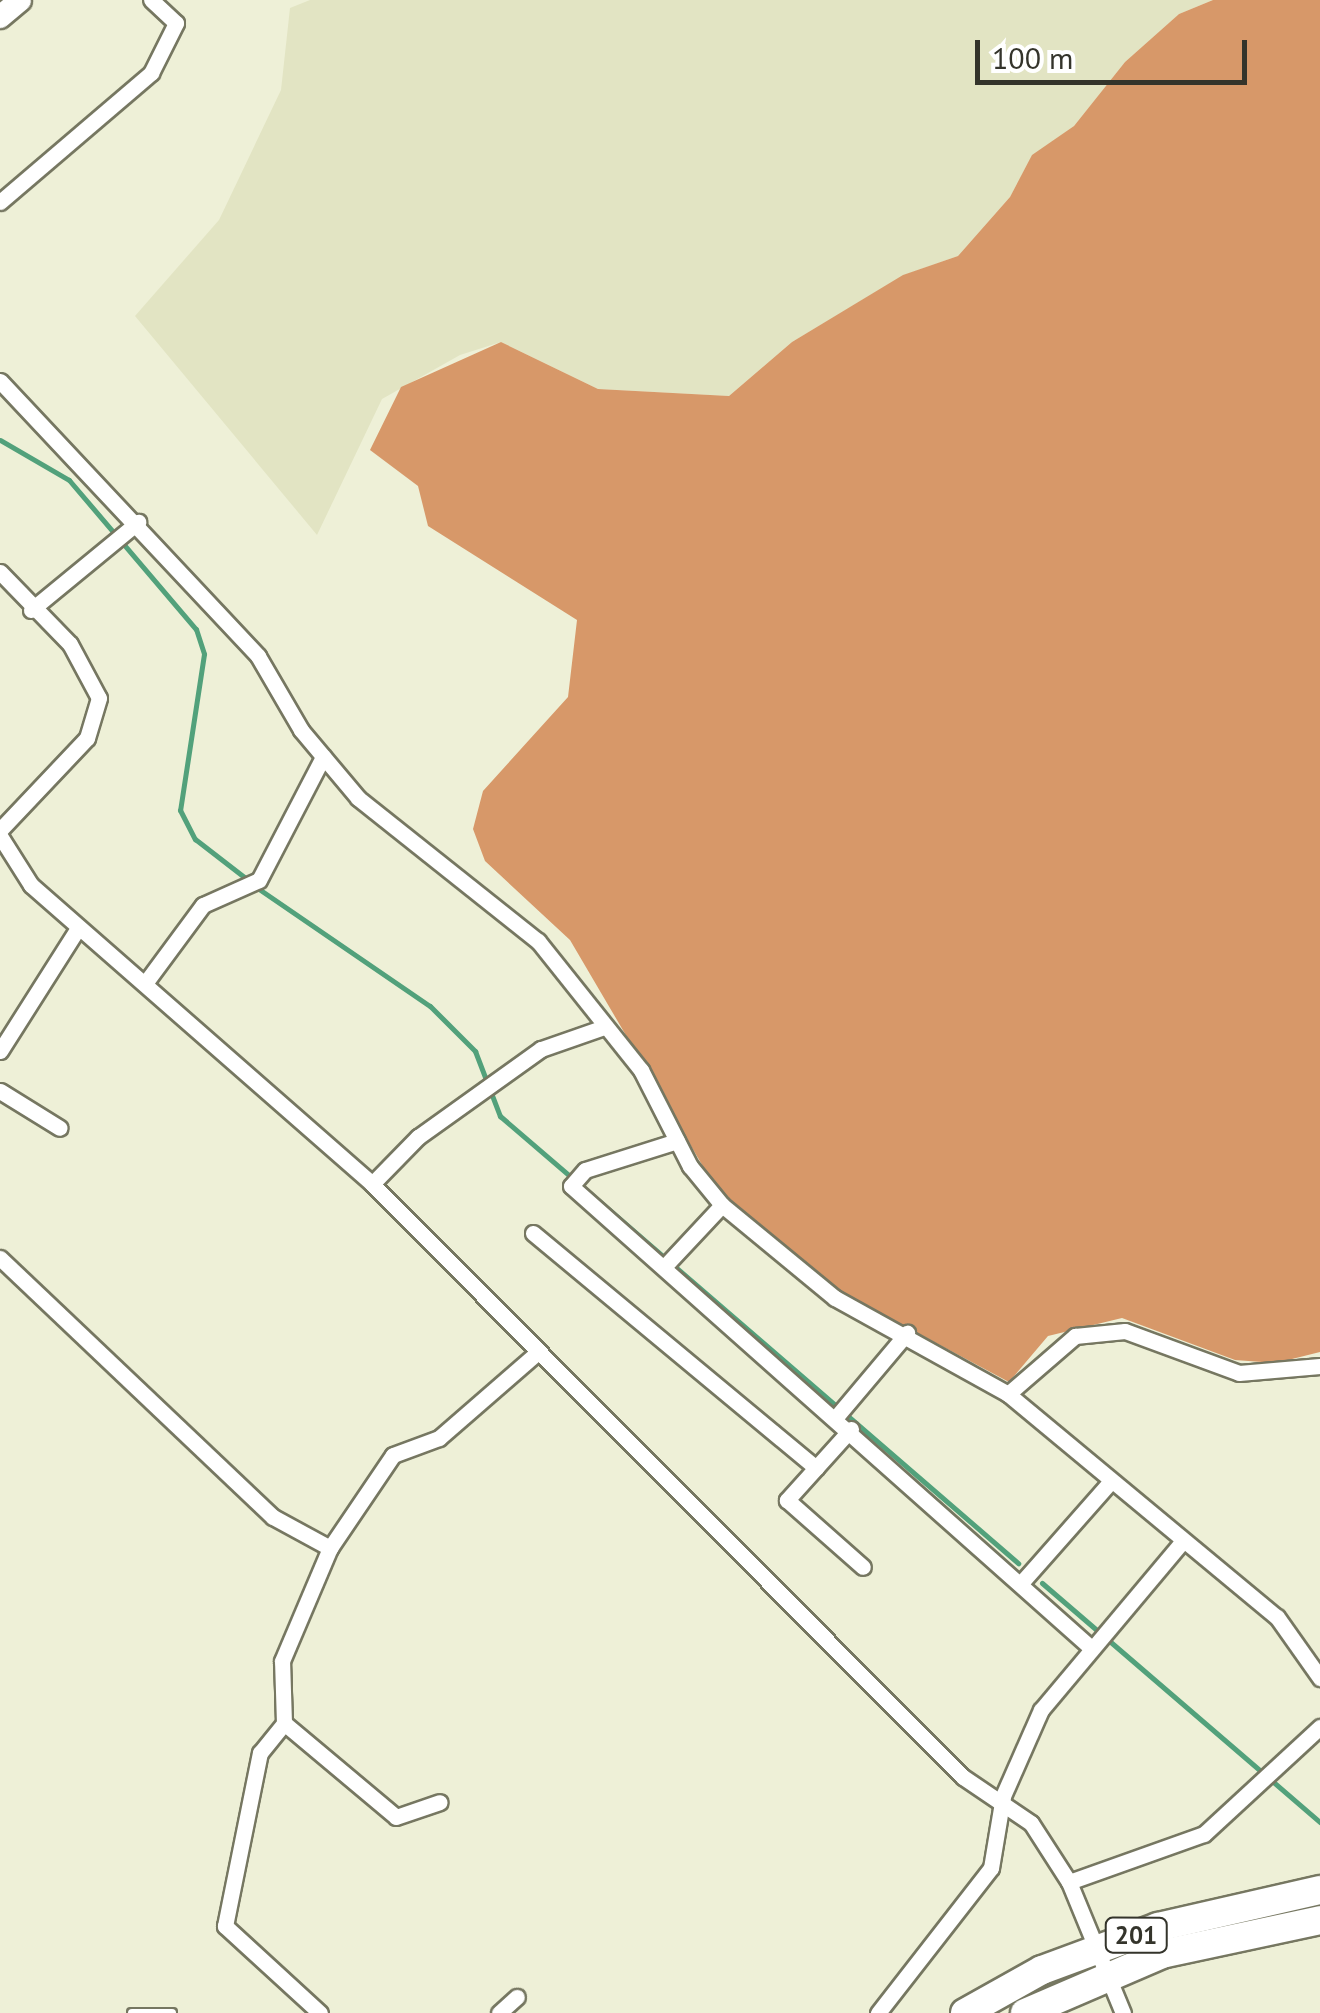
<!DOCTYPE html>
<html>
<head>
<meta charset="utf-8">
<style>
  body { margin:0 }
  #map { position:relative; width:1320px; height:2013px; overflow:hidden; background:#eef0d7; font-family:"PT Sans",sans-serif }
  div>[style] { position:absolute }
  .built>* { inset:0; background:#e2e4c3 }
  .forest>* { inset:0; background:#d79869 }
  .stream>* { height:5px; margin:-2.5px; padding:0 2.5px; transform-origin:2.5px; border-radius:2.5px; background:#52a17b }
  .roads { filter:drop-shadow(2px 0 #767761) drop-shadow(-2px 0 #767761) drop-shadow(0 2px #767761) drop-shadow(0 -2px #767761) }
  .lane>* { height:8px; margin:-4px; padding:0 4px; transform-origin:4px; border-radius:4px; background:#fff }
  .street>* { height:15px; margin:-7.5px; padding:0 7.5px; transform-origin:7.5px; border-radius:7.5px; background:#fff }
  .secondary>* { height:22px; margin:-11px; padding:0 11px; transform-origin:11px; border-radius:11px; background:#fff }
  .highway>* { height:28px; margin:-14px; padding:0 14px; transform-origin:14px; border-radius:14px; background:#fff }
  span { translate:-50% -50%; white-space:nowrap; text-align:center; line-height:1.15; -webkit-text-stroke:8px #fff; paint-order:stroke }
  .shield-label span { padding:2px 8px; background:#fff; border:2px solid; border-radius:8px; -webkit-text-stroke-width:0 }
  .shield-label { font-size:25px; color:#34342b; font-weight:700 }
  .scale { position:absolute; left:975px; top:40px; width:272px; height:45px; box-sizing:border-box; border:5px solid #34342b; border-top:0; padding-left:12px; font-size:30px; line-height:35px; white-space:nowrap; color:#34342b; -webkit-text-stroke:8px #fff; paint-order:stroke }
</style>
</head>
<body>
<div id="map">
  <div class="built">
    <div style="clip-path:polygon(310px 0,1213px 0,1179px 14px,1125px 62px,1074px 126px,1032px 156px,1010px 197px,958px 256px,904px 275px,792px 342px,729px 396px,598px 389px,501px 342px,460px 355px,382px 399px,317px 535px,135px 316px,219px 220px,281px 90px,290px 8px)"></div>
  </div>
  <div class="forest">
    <div style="clip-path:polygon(1213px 0,1320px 0,1320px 1352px,1276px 1363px,1235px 1360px,1122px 1318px,1048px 1336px,1009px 1382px,837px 1290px,718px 1192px,570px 940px,485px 861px,473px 829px,483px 791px,568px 697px,577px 620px,428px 526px,418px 486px,370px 450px,401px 387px,501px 342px,598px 389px,729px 396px,792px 342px,903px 275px,958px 256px,1010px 197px,1032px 155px,1074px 126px,1125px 62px,1179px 14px)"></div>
  </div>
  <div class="stream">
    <div style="left:0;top:440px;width:80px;rotate:30.1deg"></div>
    <div style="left:69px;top:480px;width:196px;rotate:49.6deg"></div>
    <div style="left:196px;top:629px;width:26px;rotate:72deg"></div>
    <div style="left:204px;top:654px;width:158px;rotate:98.7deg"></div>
    <div style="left:180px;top:810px;width:33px;rotate:63deg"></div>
    <div style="left:195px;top:839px;width:67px;rotate:37.7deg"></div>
    <div style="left:256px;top:887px;width:211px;rotate:34.4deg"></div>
    <div style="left:430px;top:1006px;width:64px;rotate:45deg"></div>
    <div style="left:475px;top:1051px;width:70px;rotate:69deg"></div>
    <div style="left:500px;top:1116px;width:95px;rotate:40.7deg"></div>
    <div style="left:584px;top:1188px;width:574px;rotate:40.83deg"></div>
    <div style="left:1042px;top:1583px;width:367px;rotate:40.7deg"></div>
  </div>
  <div class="roads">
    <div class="lane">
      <div style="left:132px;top:2013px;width:40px"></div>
    </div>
    <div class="street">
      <div style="left:0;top:202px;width:199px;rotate:-40.5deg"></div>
      <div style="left:151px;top:73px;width:56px;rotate:-63.4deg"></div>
      <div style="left:176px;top:23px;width:34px;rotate:-137deg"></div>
      <div style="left:0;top:381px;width:377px;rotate:46.8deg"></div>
      <div style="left:258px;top:656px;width:86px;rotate:59.8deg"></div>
      <div style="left:301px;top:730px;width:89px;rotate:50deg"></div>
      <div style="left:358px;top:798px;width:230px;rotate:38.5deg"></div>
      <div style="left:538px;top:941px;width:165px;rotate:51.4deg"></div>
      <div style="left:641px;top:1070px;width:108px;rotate:63deg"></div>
      <div style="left:690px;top:1166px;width:50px;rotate:50.6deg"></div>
      <div style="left:722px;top:1205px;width:146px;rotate:39.5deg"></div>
      <div style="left:835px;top:1298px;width:198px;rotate:29deg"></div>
      <div style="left:1008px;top:1394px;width:349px;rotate:39.7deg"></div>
      <div style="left:1277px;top:1617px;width:75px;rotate:54.8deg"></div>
      <div style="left:0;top:572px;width:100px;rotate:45.8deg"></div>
      <div style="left:70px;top:644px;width:61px;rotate:61.8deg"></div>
      <div style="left:99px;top:698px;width:42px;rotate:106.7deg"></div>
      <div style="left:87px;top:738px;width:127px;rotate:133.4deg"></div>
      <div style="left:31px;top:610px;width:139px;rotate:-39.4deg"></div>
      <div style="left:0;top:836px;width:58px;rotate:57.7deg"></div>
      <div style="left:31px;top:885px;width:454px;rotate:41.2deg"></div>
      <div style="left:372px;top:1184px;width:837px;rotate:45.1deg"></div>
      <div style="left:963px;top:1777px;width:82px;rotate:34.1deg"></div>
      <div style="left:1031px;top:1823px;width:70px;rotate:57.2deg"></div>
      <div style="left:1069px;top:1882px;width:142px;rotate:67.6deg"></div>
      <div style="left:146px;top:982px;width:96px;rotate:-53.5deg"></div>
      <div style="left:203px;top:905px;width:61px;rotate:-24.1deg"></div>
      <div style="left:259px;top:880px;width:139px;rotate:-62.5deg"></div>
      <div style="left:0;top:1051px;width:146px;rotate:-57.6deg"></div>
      <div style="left:0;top:1091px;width:70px;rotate:31.7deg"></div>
      <div style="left:677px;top:1141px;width:96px;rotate:162.5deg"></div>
      <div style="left:585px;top:1170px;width:21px;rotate:131deg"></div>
      <div style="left:571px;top:1186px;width:694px;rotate:41.61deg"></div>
      <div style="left:372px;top:1184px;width:66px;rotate:-45.6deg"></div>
      <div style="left:418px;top:1137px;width:151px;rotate:-35.6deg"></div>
      <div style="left:541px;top:1049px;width:67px;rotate:-19.2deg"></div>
      <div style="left:533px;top:1233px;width:368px;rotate:39.7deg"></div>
      <div style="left:0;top:1258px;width:376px;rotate:43.5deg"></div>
      <div style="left:273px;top:1517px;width:65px;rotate:28.5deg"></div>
      <div style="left:664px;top:1267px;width:85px;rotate:-46.9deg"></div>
      <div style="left:1008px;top:1394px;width:89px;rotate:-40.9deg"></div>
      <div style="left:1075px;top:1336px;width:50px;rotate:-5.7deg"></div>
      <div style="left:1125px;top:1331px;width:121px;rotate:20.2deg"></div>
      <div style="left:1239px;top:1373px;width:81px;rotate:-4.9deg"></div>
      <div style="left:837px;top:1416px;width:109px;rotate:-49.9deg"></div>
      <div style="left:851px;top:1429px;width:96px;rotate:132deg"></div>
      <div style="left:787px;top:1500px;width:101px;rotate:41.4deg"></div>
      <div style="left:1022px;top:1582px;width:135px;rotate:-48.6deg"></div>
      <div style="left:284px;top:1723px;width:146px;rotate:40deg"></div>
      <div style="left:396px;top:1817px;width:46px;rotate:-18.8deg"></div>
      <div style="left:1069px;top:1882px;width:143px;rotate:-19.6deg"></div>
      <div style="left:1204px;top:1834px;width:158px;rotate:-42.7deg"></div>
      <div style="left:320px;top:2013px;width:129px;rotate:-137.5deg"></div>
      <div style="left:225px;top:1926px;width:177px;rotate:-78.6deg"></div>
      <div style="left:260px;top:1753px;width:38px;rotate:-51deg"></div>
      <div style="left:284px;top:1723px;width:62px;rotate:-91.8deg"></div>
      <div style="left:282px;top:1661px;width:123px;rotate:-67deg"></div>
      <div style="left:330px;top:1548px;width:112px;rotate:-55.9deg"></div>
      <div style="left:393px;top:1455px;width:49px;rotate:-20.3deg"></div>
      <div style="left:439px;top:1438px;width:131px;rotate:-41deg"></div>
      <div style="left:499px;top:2013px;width:24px;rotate:-42deg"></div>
      <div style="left:878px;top:2013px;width:184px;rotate:-52.1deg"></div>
      <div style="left:991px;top:1868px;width:73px;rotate:-80.5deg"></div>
      <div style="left:1003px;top:1796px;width:94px;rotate:-66.2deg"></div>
      <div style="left:1041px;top:1710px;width:218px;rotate:-50deg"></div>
    </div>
    <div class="secondary">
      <div style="left:0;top:17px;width:26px;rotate:-40deg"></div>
    </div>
    <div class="highway">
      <div style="left:965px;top:2013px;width:88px;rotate:-29.2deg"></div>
      <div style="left:1042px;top:1970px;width:124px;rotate:-20.3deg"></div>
      <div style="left:1158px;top:1927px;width:166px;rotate:-12.9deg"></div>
      <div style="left:1025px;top:2013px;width:149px;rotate:-23.3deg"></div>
      <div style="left:1162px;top:1954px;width:162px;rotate:-12.1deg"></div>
    </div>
  </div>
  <div class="shield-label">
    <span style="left:1136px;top:1935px">201</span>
  </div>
  <div class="scale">100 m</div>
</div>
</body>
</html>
